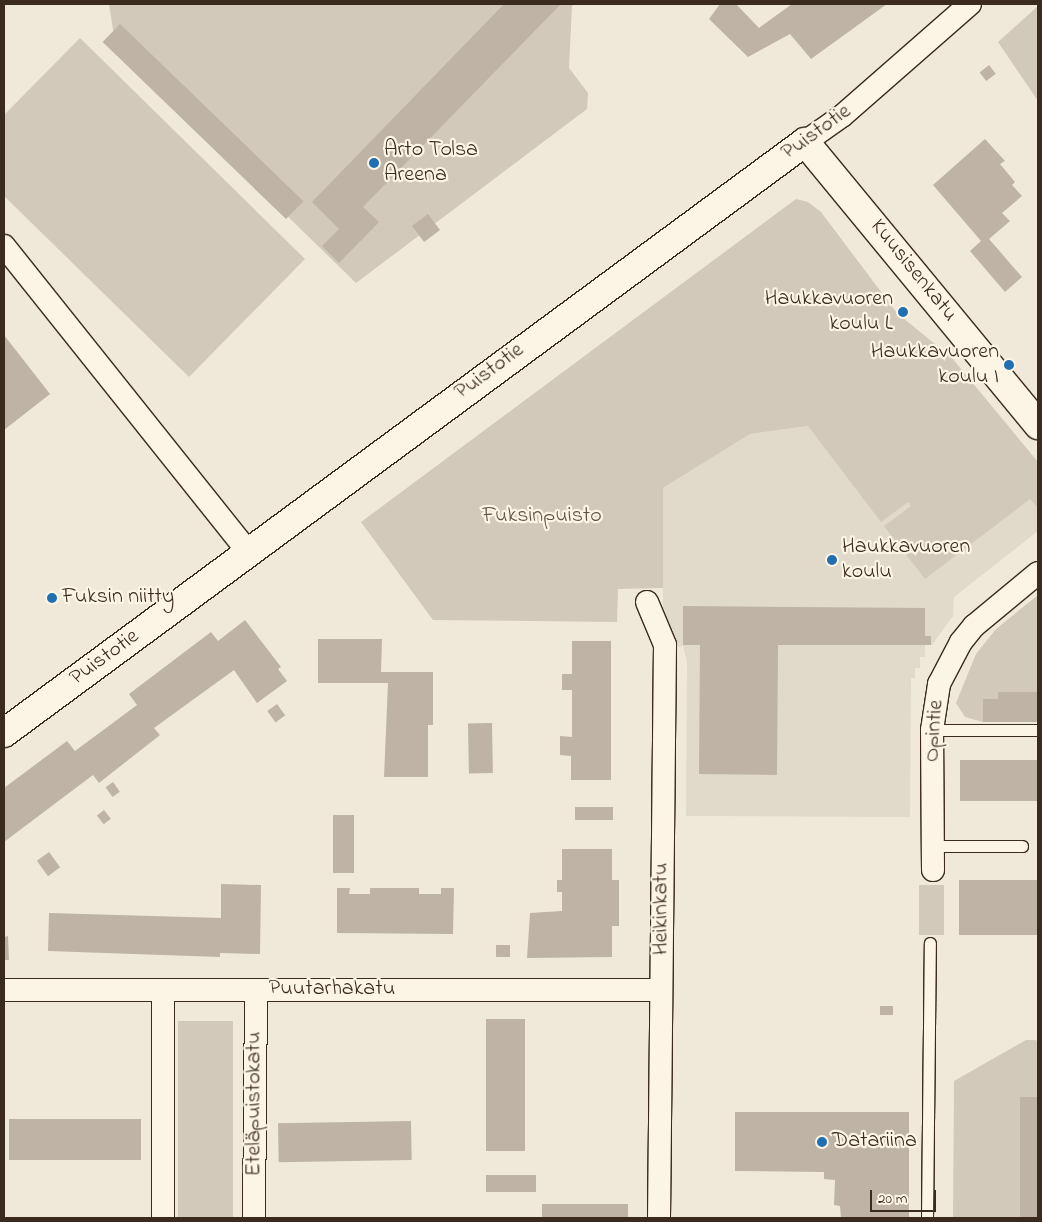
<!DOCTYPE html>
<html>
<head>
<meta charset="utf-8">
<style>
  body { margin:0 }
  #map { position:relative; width:1042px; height:1222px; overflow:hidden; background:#f0e9d9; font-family:"Indie Flower",sans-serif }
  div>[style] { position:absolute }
  .built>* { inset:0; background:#e1d9c9 }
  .green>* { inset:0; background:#d2c9ba; transform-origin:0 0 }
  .building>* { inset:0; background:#beb3a4; transform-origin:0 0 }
  .roads { filter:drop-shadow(1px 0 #3b2a1e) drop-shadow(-1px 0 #3b2a1e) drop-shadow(0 1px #3b2a1e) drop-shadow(0 -1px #3b2a1e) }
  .lane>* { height:11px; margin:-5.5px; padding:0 5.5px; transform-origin:5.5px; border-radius:5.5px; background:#fcf5e5 }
  .street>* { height:22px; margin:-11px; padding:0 11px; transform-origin:11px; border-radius:11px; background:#fcf5e5 }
  .secondary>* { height:28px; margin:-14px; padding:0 14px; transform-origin:14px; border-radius:14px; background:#fcf5e5 }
  .dots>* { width:14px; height:14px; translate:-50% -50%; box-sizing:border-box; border:2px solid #fcf5e5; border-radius:50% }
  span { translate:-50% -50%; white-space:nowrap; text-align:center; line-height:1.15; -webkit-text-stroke:4.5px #fcf5e5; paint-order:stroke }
  .street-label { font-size:22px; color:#3b2a1e }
  .poi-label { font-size:22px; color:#3b2a1e }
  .left { translate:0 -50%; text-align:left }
  .right { translate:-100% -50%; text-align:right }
  .park-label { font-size:22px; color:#615245 }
  .frame { position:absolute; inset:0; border:5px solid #3b2a1e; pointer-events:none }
  .scale { position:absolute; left:870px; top:1190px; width:66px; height:22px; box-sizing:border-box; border:2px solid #3b2a1e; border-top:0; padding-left:6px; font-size:15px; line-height:18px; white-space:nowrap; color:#3b2a1e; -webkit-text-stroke:4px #fcf5e5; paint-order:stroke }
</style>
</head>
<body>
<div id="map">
  <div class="built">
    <div style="clip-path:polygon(909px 338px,1038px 508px,1038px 531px,954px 597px,953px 616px,932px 645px,925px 645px,925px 657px,920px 657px,920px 668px,915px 668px,915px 678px,911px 678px,910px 817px,686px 816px,687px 662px,683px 646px,679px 647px,663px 626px,663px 488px,750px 434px,808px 426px)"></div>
  </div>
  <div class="green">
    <div style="clip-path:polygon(109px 4px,575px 4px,572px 6px,569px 68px,588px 93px,587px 109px,356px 283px,116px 49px)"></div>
    <div style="clip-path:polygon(1038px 6px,1038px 101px,998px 42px)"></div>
    <div style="clip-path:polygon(80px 38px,305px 259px,189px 377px,4px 196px,4px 115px)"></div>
    <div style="clip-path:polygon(796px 199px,808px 202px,821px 212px,897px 313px,952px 358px,1038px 462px,1038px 508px,1030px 499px,925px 579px,884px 526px,911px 506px,908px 502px,881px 522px,808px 426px,750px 434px,663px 488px,663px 588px,618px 589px,617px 622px,433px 620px,361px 522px)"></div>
    <div style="clip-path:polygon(1038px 595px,1038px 692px,998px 692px,998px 699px,983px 699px,983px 722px,965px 717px,956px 703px,976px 654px,996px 629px)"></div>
    <div style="left:919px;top:885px;width:25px;height:50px"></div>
    <div style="left:178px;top:1021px;width:55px;height:197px"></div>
    <div style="clip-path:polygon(1026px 1040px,1036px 1040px,1038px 1044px,1038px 1218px,953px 1218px,954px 1081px)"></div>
  </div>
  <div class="building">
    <div style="clip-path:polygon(504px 4px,561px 4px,363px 207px,379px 222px,339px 263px,322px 246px,339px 229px,312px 202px)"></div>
    <div style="clip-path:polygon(720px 4px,736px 4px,759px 28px,792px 4px,887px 4px,811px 59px,790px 34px,748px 57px,709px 19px)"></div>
    <div style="left:120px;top:24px;width:255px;height:25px;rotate:44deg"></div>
    <div style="left:989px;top:65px;width:11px;height:12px;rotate:52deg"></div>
    <div style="clip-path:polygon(985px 139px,1005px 161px,1000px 164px,1015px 182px,1012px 185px,1022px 196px,1002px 213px,1010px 221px,989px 239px,1022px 277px,1005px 292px,970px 251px,981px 241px,933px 185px)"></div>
    <div style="left:428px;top:214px;width:20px;height:20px;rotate:53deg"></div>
    <div style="clip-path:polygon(4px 335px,50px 394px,4px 430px)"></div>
    <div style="clip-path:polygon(683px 606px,925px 608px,925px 636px,931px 636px,931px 645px,778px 645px,777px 775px,699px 774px,700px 645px,683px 645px)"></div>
    <div style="clip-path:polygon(245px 620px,281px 667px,278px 669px,287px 681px,257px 703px,234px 670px,154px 728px,160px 735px,99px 783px,93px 775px,4px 842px,4px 788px,67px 741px,75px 751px,137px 705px,129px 694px,211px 632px,218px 641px)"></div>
    <div style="clip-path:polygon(318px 639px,382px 639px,381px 672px,433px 672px,433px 725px,428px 725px,428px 777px,384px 777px,388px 683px,318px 683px)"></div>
    <div style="clip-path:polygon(572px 641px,611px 641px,611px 780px,571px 780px,571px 756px,560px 755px,560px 736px,572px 737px,572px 690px,562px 690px,562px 674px,572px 674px)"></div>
    <div style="clip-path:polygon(998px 692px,1038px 692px,1038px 722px,983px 722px,983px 699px,998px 699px)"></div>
    <div style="left:277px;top:704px;width:14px;height:12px;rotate:54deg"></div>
    <div style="left:492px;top:723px;width:50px;height:24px;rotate:89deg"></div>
    <div style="left:960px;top:760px;width:78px;height:41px"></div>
    <div style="left:113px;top:782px;width:12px;height:9px;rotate:55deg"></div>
    <div style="left:575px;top:807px;width:38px;height:13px"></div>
    <div style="left:104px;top:810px;width:11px;height:9px;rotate:52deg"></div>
    <div style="left:333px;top:815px;width:21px;height:58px"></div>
    <div style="clip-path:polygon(562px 849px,612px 849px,612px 880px,619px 880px,619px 926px,612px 926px,612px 957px,527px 958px,530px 913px,562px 911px,562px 892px,557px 892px,557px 880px,562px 880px)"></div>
    <div style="left:49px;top:852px;width:19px;height:15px;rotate:54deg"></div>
    <div style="left:959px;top:880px;width:79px;height:55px"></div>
    <div style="clip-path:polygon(221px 884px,261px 885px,260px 954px,220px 953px,220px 957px,48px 951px,49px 913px,221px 918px)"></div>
    <div style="clip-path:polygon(337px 888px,350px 888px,349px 894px,370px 894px,370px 888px,419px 888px,419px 894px,441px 894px,441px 888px,454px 888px,453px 934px,337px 933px)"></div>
    <div style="clip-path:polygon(8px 936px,9px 960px,4px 960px,4px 937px)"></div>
    <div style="left:496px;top:945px;width:14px;height:12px"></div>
    <div style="left:880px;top:1006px;width:13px;height:9px"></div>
    <div style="left:486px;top:1019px;width:39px;height:132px"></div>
    <div style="left:1020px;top:1097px;width:18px;height:121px"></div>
    <div style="clip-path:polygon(735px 1112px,909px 1112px,909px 1218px,841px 1218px,840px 1206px,834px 1205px,835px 1180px,824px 1179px,824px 1172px,735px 1171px)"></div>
    <div style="left:9px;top:1119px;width:132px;height:41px"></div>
    <div style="left:411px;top:1121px;width:39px;height:133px;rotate:89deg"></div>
    <div style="left:536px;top:1175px;width:17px;height:50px;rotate:90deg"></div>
    <div style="left:542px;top:1204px;width:86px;height:14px"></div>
  </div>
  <div class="roads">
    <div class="lane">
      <div style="left:932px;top:730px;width:106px"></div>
      <div style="left:933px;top:846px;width:89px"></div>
      <div style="left:927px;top:1218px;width:275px;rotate:-89.4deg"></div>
    </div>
    <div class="street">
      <div style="left:805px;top:142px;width:45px;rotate:-35.1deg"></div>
      <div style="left:842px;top:116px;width:170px;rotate:-41.2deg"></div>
      <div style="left:4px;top:246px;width:391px;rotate:51.4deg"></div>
      <div style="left:647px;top:602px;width:47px;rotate:67.3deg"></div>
      <div style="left:665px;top:645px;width:573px;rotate:90.6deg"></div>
      <div style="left:933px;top:870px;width:140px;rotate:-90.4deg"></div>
      <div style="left:932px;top:730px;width:47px;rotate:-81.3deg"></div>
      <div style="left:939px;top:684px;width:47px;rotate:-62.4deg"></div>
      <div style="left:961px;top:642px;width:21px;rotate:-51deg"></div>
      <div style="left:974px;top:626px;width:83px;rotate:-39.6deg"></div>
      <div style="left:4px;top:990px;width:657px"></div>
      <div style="left:163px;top:992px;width:226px;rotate:90deg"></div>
      <div style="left:254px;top:1218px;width:228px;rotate:-89.5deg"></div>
    </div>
    <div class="secondary">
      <div style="left:4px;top:733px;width:995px;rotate:-36.42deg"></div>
      <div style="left:805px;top:142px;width:367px;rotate:50.5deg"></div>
    </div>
  </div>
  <div class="dots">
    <div style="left:374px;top:163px;background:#1f6fb2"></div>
    <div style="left:903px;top:312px;background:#1f6fb2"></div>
    <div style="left:1009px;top:365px;background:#1f6fb2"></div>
    <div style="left:832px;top:560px;background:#1f6fb2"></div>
    <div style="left:52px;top:598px;background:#1f6fb2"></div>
    <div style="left:822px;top:1142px;background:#1f6fb2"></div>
  </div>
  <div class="street-label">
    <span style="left:817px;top:133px;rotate:-36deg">Puistotie</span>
    <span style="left:913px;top:271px;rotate:51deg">Kuusisenkatu</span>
    <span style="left:490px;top:372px;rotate:-37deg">Puistotie</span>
    <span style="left:105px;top:658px;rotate:-36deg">Puistotie</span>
    <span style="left:935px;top:731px;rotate:-86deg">Opintie</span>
    <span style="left:662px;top:909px;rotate:-90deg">Heikinkatu</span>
    <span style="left:332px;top:990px">Puutarhakatu</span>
    <span style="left:255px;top:1104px;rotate:-90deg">Eteläpuistokatu</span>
  </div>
  <div class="poi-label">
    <span class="left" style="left:384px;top:163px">Arto Tolsa<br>Areena</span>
    <span class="right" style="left:893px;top:312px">Haukkavuoren<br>koulu L</span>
    <span class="right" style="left:999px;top:365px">Haukkavuoren<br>koulu I</span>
    <span class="left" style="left:842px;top:560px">Haukkavuoren<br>koulu</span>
    <span class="left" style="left:62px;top:598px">Fuksin niitty</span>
    <span class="left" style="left:832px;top:1142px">Datariina</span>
  </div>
  <div class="park-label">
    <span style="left:542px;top:517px">Fuksinpuisto</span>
  </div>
  <div class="frame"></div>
  <div class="scale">20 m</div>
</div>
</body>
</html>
